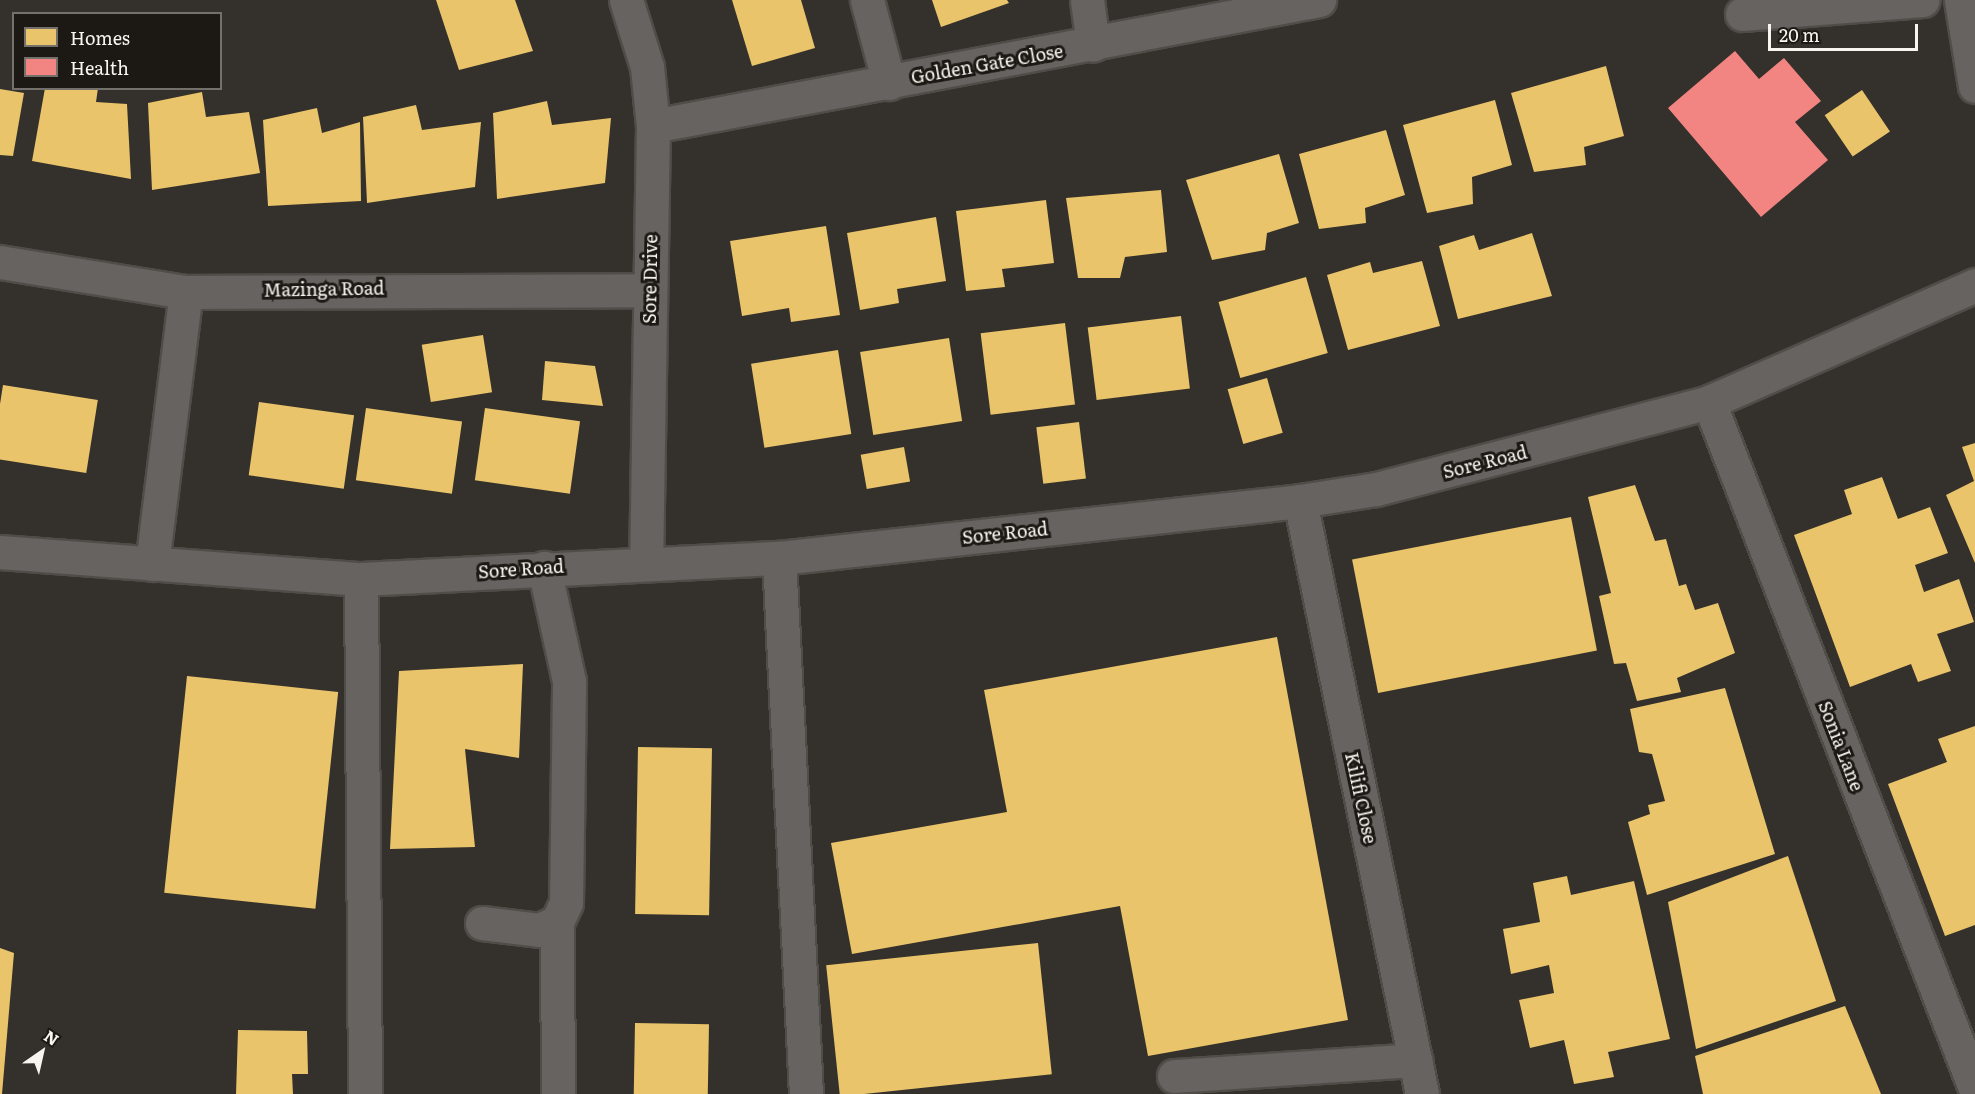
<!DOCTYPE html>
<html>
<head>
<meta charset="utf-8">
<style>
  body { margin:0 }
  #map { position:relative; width:1975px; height:1094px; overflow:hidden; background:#34302c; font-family:Literata,serif }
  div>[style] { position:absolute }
  .homes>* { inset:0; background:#e9c46a; transform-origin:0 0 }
  .health>* { inset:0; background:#f28482 }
  .roads { filter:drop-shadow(2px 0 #504d49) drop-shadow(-2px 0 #504d49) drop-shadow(0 2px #504d49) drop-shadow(0 -2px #504d49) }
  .minor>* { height:33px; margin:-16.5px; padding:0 16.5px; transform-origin:16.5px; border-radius:16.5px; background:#666360 }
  span { translate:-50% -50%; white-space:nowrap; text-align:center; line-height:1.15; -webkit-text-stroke:6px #1c1915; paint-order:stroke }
  .street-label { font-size:18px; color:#f8f4ef }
  .legend { position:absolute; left:12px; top:12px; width:210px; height:78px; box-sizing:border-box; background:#1c1915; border:2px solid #74716c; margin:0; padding:8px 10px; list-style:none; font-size:18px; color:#f8f4ef }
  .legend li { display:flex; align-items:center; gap:12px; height:30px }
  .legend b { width:30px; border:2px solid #74716c }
  .north { position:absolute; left:12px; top:1022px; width:60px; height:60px; -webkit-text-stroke:4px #1c1915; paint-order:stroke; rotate:34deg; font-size:16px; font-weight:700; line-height:24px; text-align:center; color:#f8f4ef }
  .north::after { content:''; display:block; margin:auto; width:21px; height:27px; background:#f8f4ef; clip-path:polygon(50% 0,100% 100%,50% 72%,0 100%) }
  .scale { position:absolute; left:1768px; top:24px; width:150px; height:27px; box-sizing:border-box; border:3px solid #f8f4ef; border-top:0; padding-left:8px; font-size:18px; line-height:21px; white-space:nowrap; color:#f8f4ef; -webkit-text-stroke:4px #1c1915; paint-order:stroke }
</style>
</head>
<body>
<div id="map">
  <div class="homes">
    <div style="clip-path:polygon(436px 0,515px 0,533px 51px,459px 70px)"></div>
    <div style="clip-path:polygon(732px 0,801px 0,815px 48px,752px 66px)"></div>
    <div style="clip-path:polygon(932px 0,1007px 0,1009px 3px,941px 27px)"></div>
    <div style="clip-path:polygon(1606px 66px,1624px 136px,1584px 147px,1586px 165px,1534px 172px,1511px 93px)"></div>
    <div style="clip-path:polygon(45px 88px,98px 88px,96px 102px,127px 104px,131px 179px,32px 161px)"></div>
    <div style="clip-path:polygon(0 89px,24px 93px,13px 156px,0 155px)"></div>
    <div style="left:1862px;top:90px;width:50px;height:45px;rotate:56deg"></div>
    <div style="clip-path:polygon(202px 92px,206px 117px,249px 112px,260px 173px,152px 190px,148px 103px)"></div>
    <div style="clip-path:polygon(1495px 100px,1512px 165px,1472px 177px,1473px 204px,1427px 213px,1403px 125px)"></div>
    <div style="clip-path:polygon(547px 101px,552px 125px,611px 118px,605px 183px,497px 199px,493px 113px)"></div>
    <div style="clip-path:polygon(416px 105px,422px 130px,481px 122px,475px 187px,367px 203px,363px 117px)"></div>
    <div style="clip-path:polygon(317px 108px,322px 133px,360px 122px,361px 201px,268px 206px,263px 120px)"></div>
    <div style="clip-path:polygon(1386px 130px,1405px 195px,1365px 208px,1366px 223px,1319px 229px,1299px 154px)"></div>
    <div style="clip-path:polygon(1279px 154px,1299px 223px,1267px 233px,1265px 250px,1212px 260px,1186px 180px)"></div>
    <div style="clip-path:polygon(1161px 190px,1167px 252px,1125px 257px,1120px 278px,1078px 278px,1066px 198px)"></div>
    <div style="clip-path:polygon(1046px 200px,1054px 263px,1002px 269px,1005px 287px,966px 291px,956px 211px)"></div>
    <div style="clip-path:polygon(936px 217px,946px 281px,897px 289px,899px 303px,860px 310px,847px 233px)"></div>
    <div style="clip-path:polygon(826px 226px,840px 315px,791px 322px,789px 308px,742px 316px,730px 241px)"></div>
    <div style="clip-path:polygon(1532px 233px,1552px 296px,1458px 319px,1439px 246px,1474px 235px,1479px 250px)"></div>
    <div style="clip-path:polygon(1422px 261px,1440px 326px,1348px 350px,1327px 275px,1370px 262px,1373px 273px)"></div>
    <div style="left:1306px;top:277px;width:79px;height:91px;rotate:74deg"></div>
    <div style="left:1181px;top:316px;width:73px;height:94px;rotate:83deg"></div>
    <div style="left:1065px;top:323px;width:82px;height:85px;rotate:83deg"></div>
    <div style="left:483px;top:335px;width:58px;height:62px;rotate:81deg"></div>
    <div style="left:949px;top:338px;width:84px;height:90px;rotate:81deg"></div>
    <div style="left:838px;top:350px;width:85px;height:88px;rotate:81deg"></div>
    <div style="clip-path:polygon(545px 361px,595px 366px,603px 406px,542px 400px)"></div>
    <div style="left:1267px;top:378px;width:57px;height:41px;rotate:74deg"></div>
    <div style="left:3px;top:385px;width:96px;height:74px;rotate:9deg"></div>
    <div style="left:259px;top:402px;width:96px;height:74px;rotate:8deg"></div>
    <div style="left:366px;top:408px;width:97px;height:73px;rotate:8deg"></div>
    <div style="left:485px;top:408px;width:96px;height:73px;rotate:8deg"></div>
    <div style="left:1079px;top:422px;width:57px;height:43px;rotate:83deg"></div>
    <div style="clip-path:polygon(1975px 443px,1975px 563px,1946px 495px,1974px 481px,1962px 447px)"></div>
    <div style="left:904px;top:447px;width:35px;height:44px;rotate:80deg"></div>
    <div style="clip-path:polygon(1882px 477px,1898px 519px,1930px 507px,1948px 553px,1915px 565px,1924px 592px,1959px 579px,1974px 622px,1937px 634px,1951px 671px,1918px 682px,1911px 664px,1850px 687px,1794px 535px,1852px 514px,1844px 490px)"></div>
    <div style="clip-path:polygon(1635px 485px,1655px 541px,1666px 539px,1679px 586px,1686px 584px,1695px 610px,1718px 603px,1735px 653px,1677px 678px,1681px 692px,1637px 701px,1626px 663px,1614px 664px,1599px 596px,1611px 593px,1588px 497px)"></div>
    <div style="left:1571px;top:517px;width:136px;height:223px;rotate:79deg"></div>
    <div style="clip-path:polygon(1277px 637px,1348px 1020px,1148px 1056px,1120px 906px,852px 954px,831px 843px,1007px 812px,984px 690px)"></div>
    <div style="clip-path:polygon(523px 664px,519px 758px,465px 749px,475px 847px,390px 849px,399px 671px)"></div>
    <div style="left:187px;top:676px;width:152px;height:218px;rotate:6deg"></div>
    <div style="clip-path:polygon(1725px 688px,1775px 854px,1647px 895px,1628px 822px,1650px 814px,1648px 805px,1665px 801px,1652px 754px,1639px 752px,1630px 709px)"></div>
    <div style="clip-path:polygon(1975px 726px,1975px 925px,1945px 936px,1888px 784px,1947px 762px,1938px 739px)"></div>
    <div style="left:638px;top:747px;width:74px;height:167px;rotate:1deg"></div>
    <div style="clip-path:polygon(1788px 856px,1836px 1001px,1696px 1049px,1668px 902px)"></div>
    <div style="clip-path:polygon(1567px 876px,1571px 895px,1634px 881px,1670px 1039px,1608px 1052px,1614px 1077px,1574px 1084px,1564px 1040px,1530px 1048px,1519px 1000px,1554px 993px,1549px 965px,1511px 974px,1503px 929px,1540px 922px,1533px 883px)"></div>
    <div style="left:1038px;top:943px;width:132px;height:213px;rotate:84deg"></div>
    <div style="clip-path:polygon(0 948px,14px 953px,2px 1094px,0 1094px)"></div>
    <div style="clip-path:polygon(1845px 1006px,1881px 1094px,1703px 1094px,1695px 1056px)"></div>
    <div style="left:635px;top:1023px;width:74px;height:71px;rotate:1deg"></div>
    <div style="clip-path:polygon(238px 1030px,307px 1031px,308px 1074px,292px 1074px,293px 1094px,236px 1094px)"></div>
  </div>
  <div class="health">
    <div style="clip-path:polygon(1735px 51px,1759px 79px,1784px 58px,1821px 101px,1795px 122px,1828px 160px,1761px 217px,1668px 108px)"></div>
  </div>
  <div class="roads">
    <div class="minor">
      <div style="left:626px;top:0;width:70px;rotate:72.6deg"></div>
      <div style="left:647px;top:67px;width:59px;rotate:84.2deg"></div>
      <div style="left:653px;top:126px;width:435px;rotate:90.9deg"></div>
      <div style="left:867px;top:0;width:86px;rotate:75.2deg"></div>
      <div style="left:1087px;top:0;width:45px;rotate:82.4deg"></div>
      <div style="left:1961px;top:0;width:87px;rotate:80.8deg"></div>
      <div style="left:1742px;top:14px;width:181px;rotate:-4.4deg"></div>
      <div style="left:653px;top:126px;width:678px;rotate:-10.71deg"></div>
      <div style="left:0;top:262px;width:188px;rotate:9.2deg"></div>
      <div style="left:186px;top:292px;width:464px;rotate:-0.2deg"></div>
      <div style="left:1709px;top:402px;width:736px;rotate:68.81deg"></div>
      <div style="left:1300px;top:501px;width:605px;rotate:78.37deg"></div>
      <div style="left:0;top:552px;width:362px;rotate:4.3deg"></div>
      <div style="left:361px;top:579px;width:419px;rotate:-2.9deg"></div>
      <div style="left:779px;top:558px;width:524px;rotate:-6.24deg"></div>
      <div style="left:1300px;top:501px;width:77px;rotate:-9deg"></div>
      <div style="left:1376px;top:489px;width:344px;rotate:-14.6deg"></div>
      <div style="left:1709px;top:402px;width:291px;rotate:-23.7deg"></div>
      <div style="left:779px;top:558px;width:537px;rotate:87.12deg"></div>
      <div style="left:152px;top:564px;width:274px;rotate:-82.9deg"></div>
      <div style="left:361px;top:579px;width:515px;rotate:89.55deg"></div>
      <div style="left:557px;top:922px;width:172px;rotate:89.7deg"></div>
      <div style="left:482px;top:923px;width:57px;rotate:7deg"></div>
      <div style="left:539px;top:930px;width:20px;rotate:-24deg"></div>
      <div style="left:557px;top:922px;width:21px;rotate:-65deg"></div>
      <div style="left:566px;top:903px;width:222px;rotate:-89.2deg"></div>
      <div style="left:569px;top:681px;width:116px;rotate:-102.5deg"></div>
      <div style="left:1174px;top:1076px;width:242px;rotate:-3.8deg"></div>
    </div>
  </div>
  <div class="street-label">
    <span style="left:987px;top:64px;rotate:-10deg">Golden Gate Close</span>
    <span style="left:650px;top:279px;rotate:-89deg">Sore Drive</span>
    <span style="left:324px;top:289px;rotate:-1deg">Mazinga Road</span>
    <span style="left:1485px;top:462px;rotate:-14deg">Sore Road</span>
    <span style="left:1005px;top:533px;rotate:-6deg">Sore Road</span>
    <span style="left:521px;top:569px;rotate:-4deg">Sore Road</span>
    <span style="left:1841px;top:746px;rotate:69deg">Sonia Lane</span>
    <span style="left:1361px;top:798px;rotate:78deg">Kilifi Close</span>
  </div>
  <ul class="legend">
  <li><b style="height:16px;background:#e9c46a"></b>Homes</li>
  <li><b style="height:16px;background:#f28482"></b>Health</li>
  </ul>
  <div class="north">N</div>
  <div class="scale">20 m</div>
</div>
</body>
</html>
